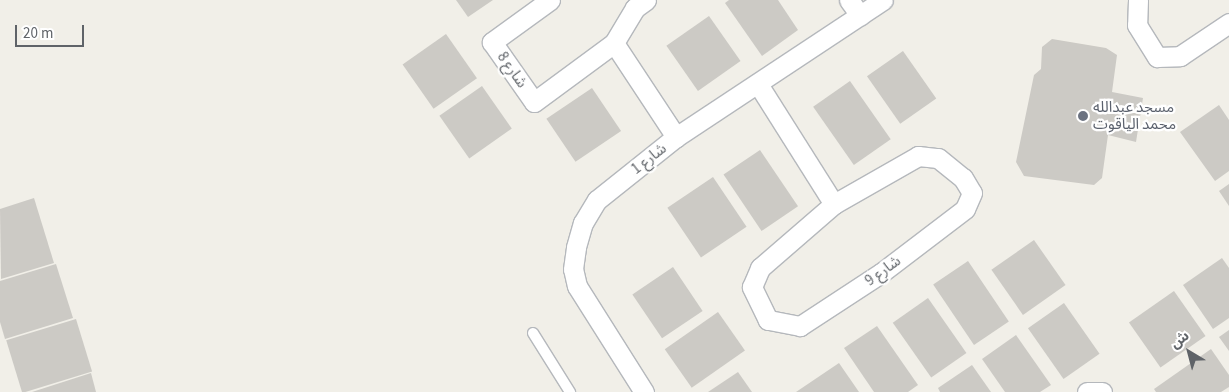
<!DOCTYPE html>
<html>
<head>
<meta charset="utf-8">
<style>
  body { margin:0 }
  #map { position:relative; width:1229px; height:392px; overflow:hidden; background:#f1efe8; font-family:"Source Sans 3","Noto Sans Arabic",sans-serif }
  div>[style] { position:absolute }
  .building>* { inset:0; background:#cccac5; transform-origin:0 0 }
  .roads { filter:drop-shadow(1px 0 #b5b8bc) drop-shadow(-1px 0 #b5b8bc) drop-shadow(0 1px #b5b8bc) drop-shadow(0 -1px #b5b8bc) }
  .lane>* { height:10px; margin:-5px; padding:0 5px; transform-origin:5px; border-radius:5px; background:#fff }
  .street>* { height:19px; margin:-9.5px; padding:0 9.5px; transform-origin:9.5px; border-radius:9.5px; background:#fff }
  .dots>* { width:14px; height:14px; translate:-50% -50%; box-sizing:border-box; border:2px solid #fff; border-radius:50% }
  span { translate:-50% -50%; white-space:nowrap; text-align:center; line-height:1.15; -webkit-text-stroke:4.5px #fff; paint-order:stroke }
  .street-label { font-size:15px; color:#5f6368 }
  .worship-label { font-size:15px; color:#5b616d }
  .left { translate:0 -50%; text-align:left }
  .north { position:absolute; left:1164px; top:327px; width:50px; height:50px; -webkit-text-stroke:4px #fff; paint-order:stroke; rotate:323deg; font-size:14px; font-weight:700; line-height:20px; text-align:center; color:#5f6368 }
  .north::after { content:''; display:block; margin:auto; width:18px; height:22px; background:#5f6368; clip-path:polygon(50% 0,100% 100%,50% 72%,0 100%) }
  .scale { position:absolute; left:15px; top:25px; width:69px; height:22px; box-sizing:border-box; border:2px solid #5f6368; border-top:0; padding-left:6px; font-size:15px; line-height:18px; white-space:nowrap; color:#5f6368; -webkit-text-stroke:4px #fff; paint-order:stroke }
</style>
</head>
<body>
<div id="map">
  <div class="building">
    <div style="clip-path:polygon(456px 0,493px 0,468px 17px)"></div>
    <div style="clip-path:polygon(729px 0,778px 0,798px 30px,762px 56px,725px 3px)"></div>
    <div style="left:709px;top:16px;width:55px;height:52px;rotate:55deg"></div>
    <div style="left:446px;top:34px;width:54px;height:53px;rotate:55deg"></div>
    <div style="clip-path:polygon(1052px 39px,1106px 48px,1117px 55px,1112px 92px,1143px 98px,1136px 142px,1108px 135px,1102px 178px,1094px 185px,1024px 176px,1016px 162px,1034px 75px,1041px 69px,1042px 47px)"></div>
    <div style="left:903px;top:51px;width:58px;height:44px;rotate:55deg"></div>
    <div style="left:850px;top:81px;width:71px;height:45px;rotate:55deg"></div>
    <div style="left:482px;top:86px;width:52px;height:52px;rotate:55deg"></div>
    <div style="left:592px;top:88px;width:52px;height:55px;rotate:56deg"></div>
    <div style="clip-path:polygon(1219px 105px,1229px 120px,1229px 171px,1215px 181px,1180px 132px)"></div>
    <div style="left:760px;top:150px;width:68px;height:44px;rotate:56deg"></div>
    <div style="left:713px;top:177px;width:60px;height:55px;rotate:56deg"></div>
    <div style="clip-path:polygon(1229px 184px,1229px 206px,1219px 191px)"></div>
    <div style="clip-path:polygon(34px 198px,54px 263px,1px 279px,0 209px)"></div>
    <div style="left:1034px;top:240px;width:55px;height:52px;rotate:55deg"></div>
    <div style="clip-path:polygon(1222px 258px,1229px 268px,1229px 318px,1213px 329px,1183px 285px)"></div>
    <div style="left:968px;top:261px;width:73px;height:42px;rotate:56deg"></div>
    <div style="clip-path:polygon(56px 264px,73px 318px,5px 339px,0 322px,0 281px)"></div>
    <div style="left:673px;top:267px;width:53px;height:49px;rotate:56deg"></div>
    <div style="left:1174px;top:291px;width:55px;height:55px;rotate:55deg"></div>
    <div style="left:928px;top:298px;width:67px;height:43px;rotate:55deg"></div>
    <div style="left:1064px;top:303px;width:62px;height:44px;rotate:55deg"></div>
    <div style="left:718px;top:312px;width:47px;height:65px;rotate:55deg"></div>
    <div style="left:76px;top:319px;width:55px;height:73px;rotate:73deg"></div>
    <div style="clip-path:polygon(877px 326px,918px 385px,908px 392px,874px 392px,844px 348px)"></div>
    <div style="clip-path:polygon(1229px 330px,1229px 351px,1219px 337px)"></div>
    <div style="clip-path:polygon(1016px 335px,1051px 385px,1040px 392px,1005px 392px,982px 359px)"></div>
    <div style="clip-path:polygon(1211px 349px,1229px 375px,1229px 387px,1221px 392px,1156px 392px,1154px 389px)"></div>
    <div style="clip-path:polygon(839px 363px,859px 392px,796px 392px)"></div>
    <div style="clip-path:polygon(972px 365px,991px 392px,940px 392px,938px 388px)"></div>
    <div style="clip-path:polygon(738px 372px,752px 392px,708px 392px)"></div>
    <div style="clip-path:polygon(91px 373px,96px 392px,32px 392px)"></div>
  </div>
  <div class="roads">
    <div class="lane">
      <div style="left:533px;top:333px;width:70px;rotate:57.9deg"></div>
    </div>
    <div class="street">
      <div style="left:550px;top:0;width:72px;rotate:144.1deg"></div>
      <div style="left:492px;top:42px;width:73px;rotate:55deg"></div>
      <div style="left:534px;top:102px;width:99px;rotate:-36.4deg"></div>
      <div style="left:646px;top:0;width:14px;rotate:144deg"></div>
      <div style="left:635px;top:8px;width:41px;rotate:121deg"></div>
      <div style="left:614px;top:43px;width:113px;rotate:56.6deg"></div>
      <div style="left:849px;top:0;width:19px;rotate:54deg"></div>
      <div style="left:1138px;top:0;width:25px;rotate:92deg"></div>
      <div style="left:1137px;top:25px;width:38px;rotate:58deg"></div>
      <div style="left:1157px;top:57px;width:23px;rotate:-2deg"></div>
      <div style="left:1180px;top:56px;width:59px;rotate:-34deg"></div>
      <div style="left:758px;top:84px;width:142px;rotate:57.7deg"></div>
      <div style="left:918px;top:156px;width:20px;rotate:6deg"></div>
      <div style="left:938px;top:158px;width:32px;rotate:39deg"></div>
      <div style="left:963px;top:178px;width:17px;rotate:59deg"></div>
      <div style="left:972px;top:193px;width:17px;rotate:114deg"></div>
      <div style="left:965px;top:209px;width:106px;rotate:142.7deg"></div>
      <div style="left:881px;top:273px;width:97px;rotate:146.8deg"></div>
      <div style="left:800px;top:326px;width:33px;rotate:-169deg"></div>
      <div style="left:768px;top:320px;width:37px;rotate:-116deg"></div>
      <div style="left:752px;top:287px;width:21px;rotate:-67deg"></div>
      <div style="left:760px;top:268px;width:98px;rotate:-40.9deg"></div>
      <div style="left:834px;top:204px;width:97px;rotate:-29.7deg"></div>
      <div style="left:644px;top:392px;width:125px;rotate:-122.3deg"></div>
      <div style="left:577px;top:286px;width:17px;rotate:-103deg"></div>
      <div style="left:573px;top:269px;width:22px;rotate:-82deg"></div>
      <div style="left:576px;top:247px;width:25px;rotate:-74deg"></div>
      <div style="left:583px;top:223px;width:27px;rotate:-59deg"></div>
      <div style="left:597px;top:200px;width:101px;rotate:-38.6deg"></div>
      <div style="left:676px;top:137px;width:248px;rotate:-33.5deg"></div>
      <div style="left:1087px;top:392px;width:15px"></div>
    </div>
  </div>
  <div class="dots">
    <div style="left:1083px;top:116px;background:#6b7280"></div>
  </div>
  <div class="street-label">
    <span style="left:512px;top:70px;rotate:55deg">شارع 8</span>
    <span style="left:649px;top:159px;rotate:-38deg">شارع 1</span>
    <span style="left:883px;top:271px;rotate:-36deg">شارع 9</span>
  </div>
  <div class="worship-label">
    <span class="left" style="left:1093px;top:116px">مسجد عبدالله<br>محمد الياقوت</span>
  </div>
  <div class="north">ش</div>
  <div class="scale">20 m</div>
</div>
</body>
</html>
